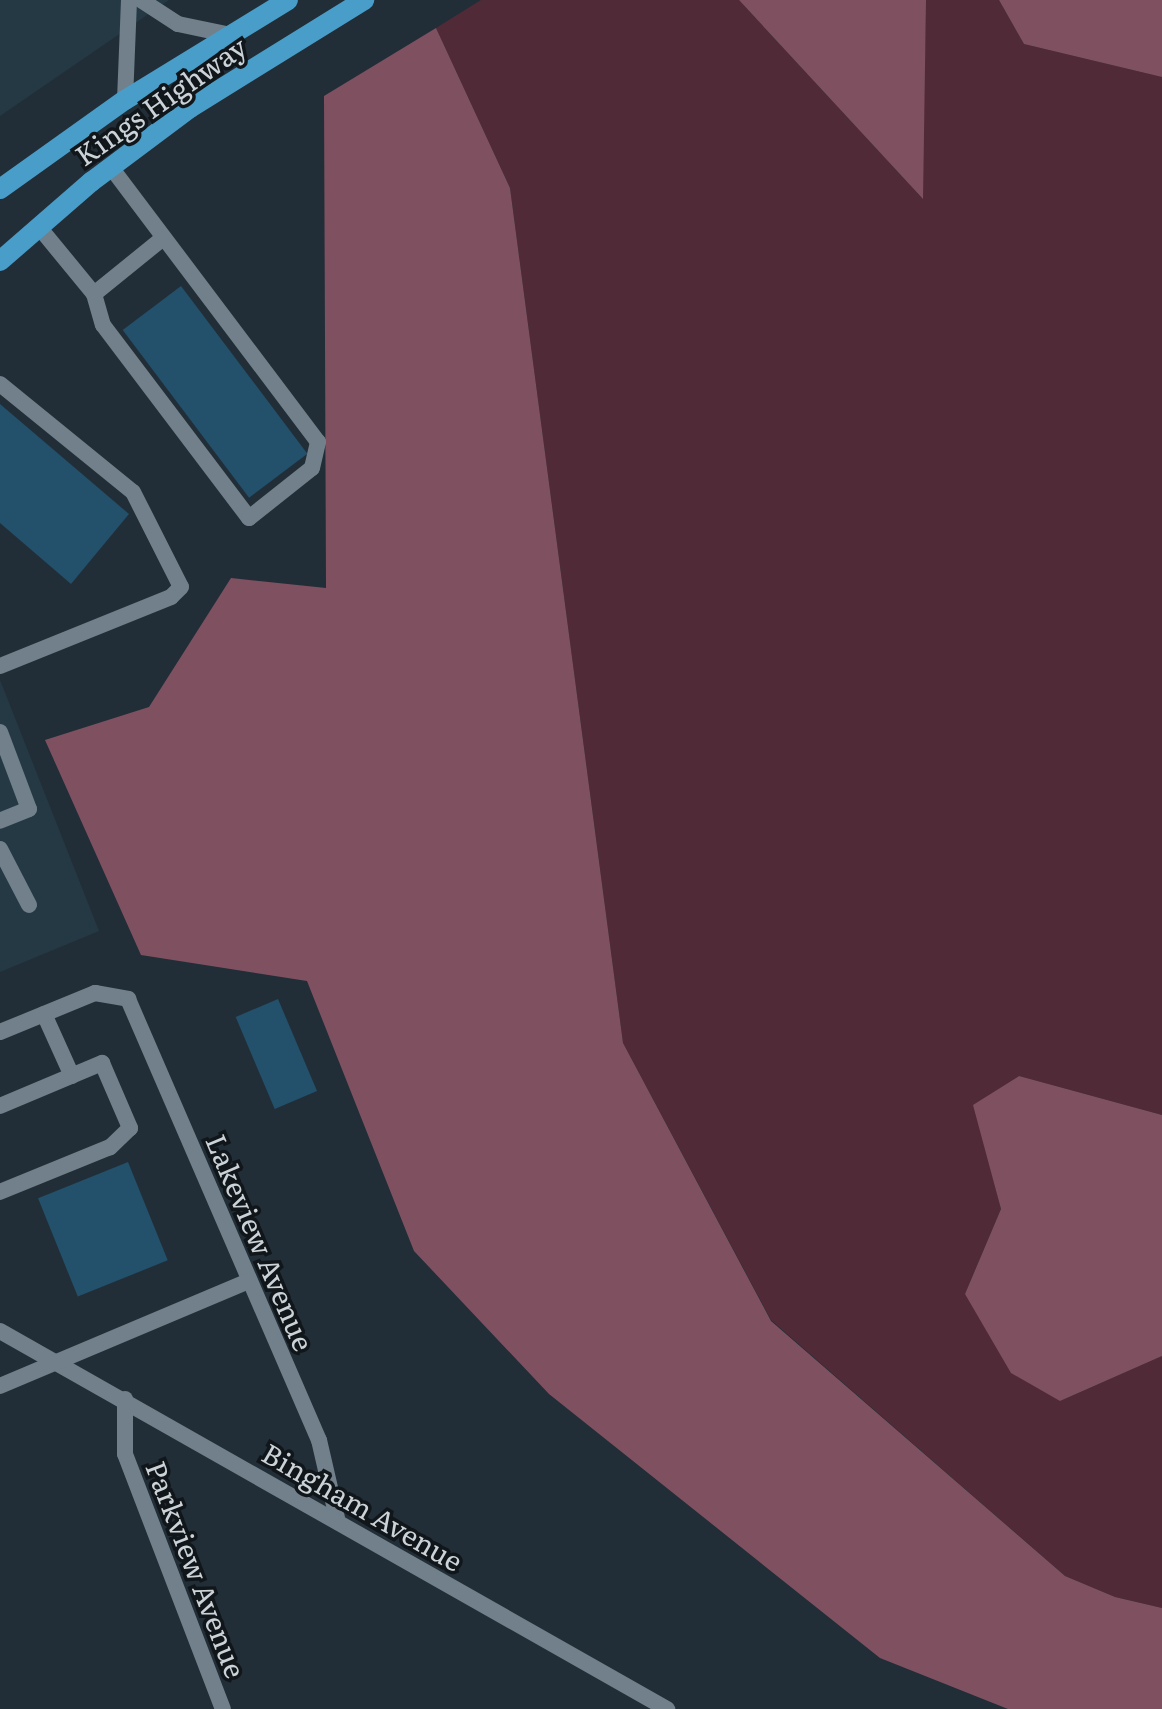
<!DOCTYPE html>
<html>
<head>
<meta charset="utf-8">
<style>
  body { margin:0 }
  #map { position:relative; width:1162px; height:1709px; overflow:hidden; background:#222e37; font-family:Literata,serif }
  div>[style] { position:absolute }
  .built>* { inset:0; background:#253945 }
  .green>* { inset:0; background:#512a38 }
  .forest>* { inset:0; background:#7f5160 }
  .building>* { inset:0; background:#23506a; transform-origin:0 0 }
  .service>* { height:16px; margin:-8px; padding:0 8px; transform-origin:8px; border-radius:8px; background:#71808a }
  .minor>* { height:16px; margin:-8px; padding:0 8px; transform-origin:8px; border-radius:8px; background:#71808a }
  .primary>* { height:20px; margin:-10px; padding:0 10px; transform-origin:10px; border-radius:10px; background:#499dc9 }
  span { translate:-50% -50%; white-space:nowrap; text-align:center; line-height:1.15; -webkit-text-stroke:7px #10161a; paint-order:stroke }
  .street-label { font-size:28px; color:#cbd3d9 }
</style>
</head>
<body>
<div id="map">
  <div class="built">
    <div style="clip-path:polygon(0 0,169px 0,0 116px)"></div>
    <div style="clip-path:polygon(0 680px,99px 931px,0 972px)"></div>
  </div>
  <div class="green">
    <div style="clip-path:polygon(481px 0,739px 0,922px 198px,926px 0,999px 0,1024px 44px,1162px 77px,1162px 1115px,1019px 1076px,974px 1105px,1001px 1209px,965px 1294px,1060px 1401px,1162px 1356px,1162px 1608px,1115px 1597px,1065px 1576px,771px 1320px,623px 1043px,510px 188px,436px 28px)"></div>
  </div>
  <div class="forest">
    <div style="clip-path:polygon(740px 0,926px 0,923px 199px,739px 0)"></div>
    <div style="clip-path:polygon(999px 0,1162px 0,1162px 77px,1024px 44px)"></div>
    <div style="clip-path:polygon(436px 28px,510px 188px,623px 1043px,771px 1321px,1065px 1576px,1115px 1597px,1162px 1608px,1162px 1709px,1008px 1709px,880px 1658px,549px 1394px,414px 1251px,307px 981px,141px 955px,45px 740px,149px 707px,231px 578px,326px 588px,324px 96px)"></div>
    <div style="clip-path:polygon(1019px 1076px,1162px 1115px,1162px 1356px,1060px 1401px,1011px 1373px,965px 1294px,1001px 1209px,973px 1105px)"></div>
  </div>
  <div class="building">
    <div style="left:181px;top:286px;width:210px;height:73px;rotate:53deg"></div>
    <div style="clip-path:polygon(0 404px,129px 514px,71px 584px,0 523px)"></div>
    <div style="left:278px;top:999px;width:100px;height:46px;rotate:67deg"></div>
    <div style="left:128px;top:1162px;width:106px;height:97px;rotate:68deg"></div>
  </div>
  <div class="service">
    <div style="left:141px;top:0;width:44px;rotate:33deg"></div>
    <div style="left:178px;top:24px;width:53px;rotate:11.9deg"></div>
    <div style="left:125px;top:100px;width:100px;rotate:-87.7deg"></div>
    <div style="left:39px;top:227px;width:87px;rotate:50.6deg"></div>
    <div style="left:94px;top:294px;width:32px;rotate:74deg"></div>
    <div style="left:103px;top:325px;width:242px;rotate:52.9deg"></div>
    <div style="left:249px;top:518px;width:80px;rotate:-38.4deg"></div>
    <div style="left:312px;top:468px;width:27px;rotate:-77deg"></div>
    <div style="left:318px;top:442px;width:344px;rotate:-127deg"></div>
    <div style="left:94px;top:294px;width:87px;rotate:-39deg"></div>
    <div style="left:0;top:384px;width:171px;rotate:39.1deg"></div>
    <div style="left:133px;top:492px;width:106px;rotate:63.2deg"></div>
    <div style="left:181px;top:587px;width:14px;rotate:135deg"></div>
    <div style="left:171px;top:597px;width:184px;rotate:158deg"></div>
    <div style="left:0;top:732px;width:82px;rotate:69.4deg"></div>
    <div style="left:29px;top:809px;width:31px;rotate:158deg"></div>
    <div style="left:0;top:849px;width:63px;rotate:62.6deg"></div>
    <div style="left:44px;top:1014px;width:68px;rotate:65.7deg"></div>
    <div style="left:0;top:1106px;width:111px;rotate:-22.9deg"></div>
    <div style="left:102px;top:1063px;width:71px;rotate:66.7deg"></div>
    <div style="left:130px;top:1128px;width:28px;rotate:136deg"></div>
    <div style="left:110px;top:1147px;width:119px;rotate:157.8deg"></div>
  </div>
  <div class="minor">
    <div style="left:0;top:1032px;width:103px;rotate:-22.3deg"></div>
    <div style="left:95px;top:993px;width:34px;rotate:10deg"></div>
    <div style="left:128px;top:999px;width:481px;rotate:66.6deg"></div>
    <div style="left:319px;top:1440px;width:84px;rotate:77deg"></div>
    <div style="left:0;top:1331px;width:767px;rotate:29.54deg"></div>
    <div style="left:0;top:1386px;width:269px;rotate:-22.9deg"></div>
    <div style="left:125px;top:1399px;width:55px;rotate:90deg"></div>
    <div style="left:125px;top:1454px;width:273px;rotate:69deg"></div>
  </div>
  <div class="primary">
    <div style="left:0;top:189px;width:153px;rotate:-35.5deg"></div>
    <div style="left:125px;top:100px;width:191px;rotate:-31.5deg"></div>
    <div style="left:0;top:261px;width:121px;rotate:-41deg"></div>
    <div style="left:91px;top:182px;width:124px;rotate:-36.8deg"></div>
    <div style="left:190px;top:108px;width:205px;rotate:-31.8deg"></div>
  </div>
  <div class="street-label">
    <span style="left:160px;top:100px;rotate:-35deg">Kings Highway</span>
    <span style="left:261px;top:1242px;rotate:67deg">Lakeview Avenue</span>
    <span style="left:363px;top:1506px;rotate:30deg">Bingham Avenue</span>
    <span style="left:197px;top:1569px;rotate:69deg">Parkview Avenue</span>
  </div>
</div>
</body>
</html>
